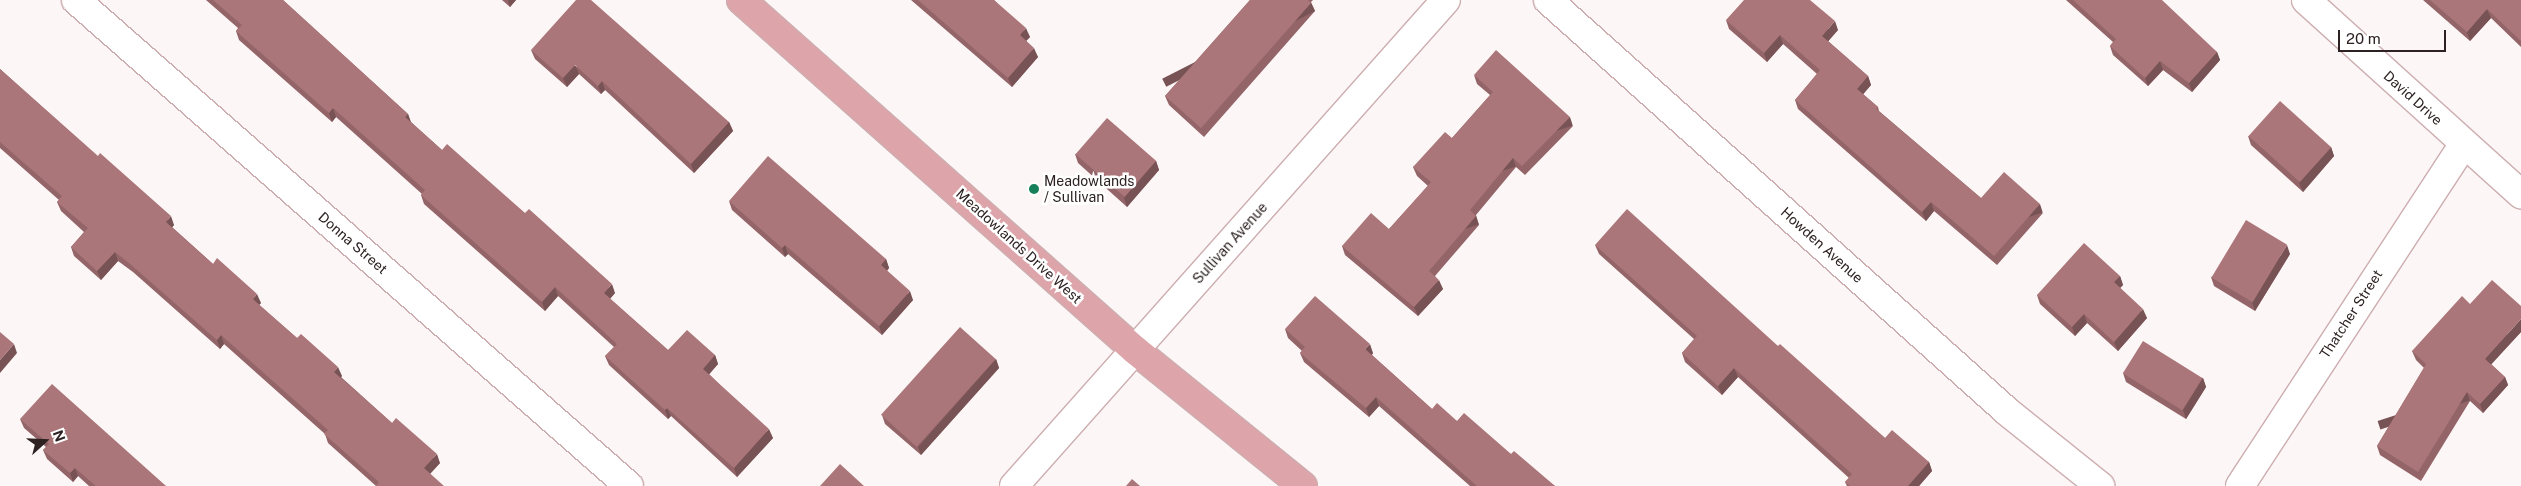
<!DOCTYPE html>
<html>
<head>
<meta charset="utf-8">
<style>
  body { margin:0 }
  #map { position:relative; width:2521px; height:486px; overflow:hidden; background:#fdf6f6; font-family:"Public Sans",sans-serif }
  div>[style] { position:absolute }
  .roads { filter:drop-shadow(1px 0 #cdaeb0) drop-shadow(-1px 0 #cdaeb0) drop-shadow(0 1px #cdaeb0) drop-shadow(0 -1px #cdaeb0) }
  .minor>* { height:28px; margin:-14px; padding:0 14px; transform-origin:14px; border-radius:14px; background:#fff }
  .major>* { height:28px; margin:-14px; padding:0 14px; transform-origin:14px; border-radius:14px; background:#dda4aa }
  .wall>* { inset:0; background:#936569 }
  .shaded-wall>* { inset:0; background:#785355; transform-origin:0 0 }
  .building>* { inset:0; background:#ab767a; transform-origin:0 0 }
  .dots>* { width:14px; height:14px; translate:-50% -50%; box-sizing:border-box; border:2px solid #fff; border-radius:50% }
  span { translate:-50% -50%; white-space:nowrap; text-align:center; line-height:1.15; -webkit-text-stroke:5px #fff; paint-order:stroke }
  .street-label { font-size:14px; color:#2d2122 }
  .poi-label { font-size:14px; color:#2d2122 }
  .left { translate:0 -50%; text-align:left }
  .north { position:absolute; left:20px; top:416px; width:50px; height:50px; -webkit-text-stroke:4px #fff; paint-order:stroke; rotate:70deg; font-size:14px; font-weight:700; line-height:20px; text-align:center; color:#2d2122 }
  .north::after { content:''; display:block; margin:auto; width:18px; height:22px; background:#2d2122; clip-path:polygon(50% 0,100% 100%,50% 72%,0 100%) }
  .scale { position:absolute; left:2338px; top:30px; width:108px; height:22px; box-sizing:border-box; border:2px solid #2d2122; border-top:0; padding-left:6px; font-size:15px; line-height:18px; white-space:nowrap; color:#2d2122; -webkit-text-stroke:4px #fff; paint-order:stroke }
</style>
</head>
<body>
<div id="map">
  <div class="roads">
    <div class="minor">
      <div style="left:76px;top:0;width:736px;rotate:41.31deg"></div>
      <div style="left:1548px;top:0;width:619px;rotate:41.86deg"></div>
      <div style="left:2009px;top:413px;width:117px;rotate:38.7deg"></div>
      <div style="left:2306px;top:0;width:290px;rotate:42.1deg"></div>
      <div style="left:1014px;top:486px;width:650px;rotate:-48.37deg"></div>
      <div style="left:2240px;top:486px;width:409px;rotate:-56.8deg"></div>
    </div>
    <div class="major">
      <div style="left:741px;top:0;width:527px;rotate:41.62deg"></div>
      <div style="left:1135px;top:350px;width:216px;rotate:39deg"></div>
    </div>
  </div>
  <div class="wall">
    <div style="clip-path:polygon(206px 0,283px 0,408px 114px,411px 122px,442px 150px,615px 293px,610px 299px,668px 350px,715px 355px,718px 364px,709px 374px,773px 438px,737px 477px,671px 416px,668px 419px,609px 365px,605px 356px,614px 347px,558px 296px,545px 311px,424px 204px,421px 195px,422px 194px,336px 117px,332px 122px,239px 40px,236px 31px,238px 28px)"></div>
    <div style="clip-path:polygon(502px 0,516px 0,510px 7px)"></div>
    <div style="clip-path:polygon(911px 0,994px 0,1030px 37px,1026px 41px,1038px 57px,1012px 87px)"></div>
    <div style="clip-path:polygon(1250px 0,1313px 0,1311px 2px,1315px 11px,1204px 137px,1169px 105px,1165px 96px)"></div>
    <div style="clip-path:polygon(2066px 0,2150px 0,2217px 52px,2220px 60px,2192px 92px,2163px 70px,2148px 86px,2113px 55px,2110px 46px,2113px 42px)"></div>
    <div style="clip-path:polygon(2423px 0,2521px 0,2521px 47px,2491px 18px,2470px 41px)"></div>
    <div style="clip-path:polygon(1726px 20px,1838px 30px,1828px 41px,1868px 76px,1871px 85px,1863px 94px,1878px 107px,1879px 111px,1981px 198px,2043px 213px,1997px 265px,1934px 211px,1926px 221px,1798px 109px,1795px 100px,1817px 74px,1783px 44px,1767px 62px,1729px 29px)"></div>
    <div style="clip-path:polygon(531px 50px,729px 122px,733px 131px,694px 173px,605px 90px,601px 94px,579px 74px,567px 87px,535px 59px)"></div>
    <div style="clip-path:polygon(0 69px,174px 225px,172px 227px,213px 264px,261px 303px,259px 305px,297px 338px,342px 376px,341px 377px,392px 423px,440px 463px,430px 474px,376px 486px,328px 443px,325px 434px,224px 344px,220px 349px,133px 272px,118px 261px,101px 280px,74px 256px,71px 247px,84px 232px,61px 211px,57px 202px,59px 200px,0 148px)"></div>
    <div style="clip-path:polygon(1474px 75px,1573px 126px,1525px 175px,1516px 167px,1476px 215px,1479px 225px,1435px 276px,1443px 289px,1418px 316px,1345px 255px,1342px 246px,1389px 229px,1428px 186px,1417px 176px,1413px 167px,1452px 138px,1490px 95px,1477px 84px)"></div>
    <div style="clip-path:polygon(2248px 136px,2331px 147px,2334px 156px,2303px 192px,2251px 145px)"></div>
    <div style="clip-path:polygon(1075px 154px,1156px 161px,1159px 170px,1127px 207px,1078px 163px)"></div>
    <div style="clip-path:polygon(729px 201px,886px 259px,889px 268px,887px 271px,913px 300px,882px 335px,788px 254px,785px 257px,732px 210px)"></div>
    <div style="clip-path:polygon(1595px 245px,1778px 346px,1885px 438px,1929px 462px,1932px 471px,1919px 486px,1847px 486px,1845px 482px,1849px 478px,1738px 377px,1722px 395px,1685px 362px,1682px 353px,1694px 339px,1599px 254px)"></div>
    <div style="clip-path:polygon(2290px 254px,2255px 311px,2214px 286px,2211px 277px)"></div>
    <div style="clip-path:polygon(2120px 276px,2123px 285px,2120px 288px,2147px 318px,2118px 351px,2087px 323px,2075px 336px,2040px 304px,2037px 295px)"></div>
    <div style="clip-path:polygon(1285px 329px,1373px 353px,1372px 355px,1432px 409px,1457px 421px,1511px 454px,1555px 486px,1470px 486px,1379px 406px,1369px 417px,1304px 362px,1300px 353px,1302px 351px,1288px 338px)"></div>
    <div style="clip-path:polygon(2521px 332px,2491px 364px,2505px 377px,2508px 385px,2483px 413px,2470px 401px,2421px 481px,2380px 455px,2377px 446px,2424px 368px,2416px 360px,2412px 351px)"></div>
    <div style="clip-path:polygon(996px 359px,999px 368px,921px 455px,885px 424px,882px 415px)"></div>
    <div style="clip-path:polygon(2123px 373px,2203px 378px,2206px 387px,2186px 419px,2126px 382px)"></div>
    <div style="clip-path:polygon(20px 419px,166px 486px,89px 486px,78px 476px,73px 482px,47px 459px,43px 450px,46px 447px,24px 428px)"></div>
  </div>
  <div class="shaded-wall">
    <div style="clip-path:polygon(508px 0,516px 0,510px 7px)"></div>
    <div style="left:1311px;top:3px;width:9px;height:167px;rotate:63deg"></div>
    <div style="clip-path:polygon(2487px 9px,2491px 18px,2470px 41px,2467px 32px)"></div>
    <div style="clip-path:polygon(1835px 21px,1838px 30px,1825px 45px,1822px 36px)"></div>
    <div style="clip-path:polygon(1026px 28px,1030px 37px,1023px 44px,1020px 35px)"></div>
    <div style="clip-path:polygon(1780px 35px,1783px 44px,1767px 62px,1764px 53px)"></div>
    <div style="clip-path:polygon(1034px 48px,1038px 57px,1012px 87px,1008px 78px)"></div>
    <div style="clip-path:polygon(2217px 52px,2220px 60px,2192px 92px,2189px 83px)"></div>
    <div style="clip-path:polygon(2160px 61px,2163px 70px,2148px 86px,2145px 78px)"></div>
    <div style="clip-path:polygon(575px 65px,579px 74px,567px 87px,563px 78px)"></div>
    <div style="clip-path:polygon(1868px 76px,1871px 85px,1860px 98px,1857px 89px)"></div>
    <div style="clip-path:polygon(602px 81px,605px 90px,601px 94px,598px 86px)"></div>
    <div style="clip-path:polygon(333px 108px,336px 117px,332px 122px,329px 113px)"></div>
    <div style="clip-path:polygon(408px 114px,411px 123px,405px 117px)"></div>
    <div style="left:1570px;top:117px;width:9px;height:69px;rotate:72deg"></div>
    <div style="clip-path:polygon(729px 122px,733px 131px,694px 173px,691px 164px)"></div>
    <div style="clip-path:polygon(2331px 147px,2334px 156px,2303px 192px,2299px 183px)"></div>
    <div style="left:1513px;top:158px;width:9px;height:67px;rotate:72deg"></div>
    <div style="clip-path:polygon(1156px 161px,1159px 170px,1127px 207px,1124px 198px)"></div>
    <div style="clip-path:polygon(1931px 202px,1934px 211px,1926px 221px,1922px 212px)"></div>
    <div style="left:2040px;top:204px;width:9px;height:69px;rotate:72deg"></div>
    <div style="clip-path:polygon(171px 216px,174px 225px,169px 231px,166px 222px)"></div>
    <div style="left:1476px;top:216px;width:9px;height:72px;rotate:72deg"></div>
    <div style="clip-path:polygon(785px 245px,788px 254px,785px 257px,782px 248px)"></div>
    <div style="clip-path:polygon(2287px 245px,2290px 254px,2255px 311px,2252px 302px)"></div>
    <div style="clip-path:polygon(115px 252px,118px 261px,101px 280px,97px 271px)"></div>
    <div style="clip-path:polygon(886px 259px,889px 268px,884px 274px,881px 265px)"></div>
    <div style="clip-path:polygon(2120px 276px,2123px 285px,2117px 291px,2114px 282px)"></div>
    <div style="clip-path:polygon(1439px 280px,1443px 289px,1418px 316px,1414px 307px)"></div>
    <div style="clip-path:polygon(612px 284px,615px 293px,607px 302px,604px 293px)"></div>
    <div style="clip-path:polygon(555px 287px,558px 296px,545px 311px,542px 302px)"></div>
    <div style="clip-path:polygon(910px 291px,913px 300px,882px 335px,879px 326px)"></div>
    <div style="clip-path:polygon(257px 294px,261px 303px,256px 308px,253px 299px)"></div>
    <div style="clip-path:polygon(2143px 309px,2147px 318px,2118px 351px,2114px 342px)"></div>
    <div style="clip-path:polygon(2084px 314px,2087px 323px,2075px 336px,2072px 327px)"></div>
    <div style="clip-path:polygon(2521px 319px,2521px 332px,2488px 368px,2485px 359px)"></div>
    <div style="clip-path:polygon(221px 335px,224px 344px,220px 349px,217px 340px)"></div>
    <div style="clip-path:polygon(14px 344px,17px 353px,0 373px,0 360px)"></div>
    <div style="clip-path:polygon(1370px 344px,1373px 353px,1369px 358px,1365px 349px)"></div>
    <div style="clip-path:polygon(715px 355px,718px 364px,706px 378px,703px 369px)"></div>
    <div style="clip-path:polygon(996px 359px,999px 368px,921px 455px,918px 447px)"></div>
    <div style="clip-path:polygon(338px 367px,342px 376px,338px 381px,334px 372px)"></div>
    <div style="clip-path:polygon(1734px 368px,1738px 377px,1722px 395px,1718px 386px)"></div>
    <div style="clip-path:polygon(2505px 377px,2508px 385px,2483px 413px,2480px 404px)"></div>
    <div style="clip-path:polygon(2203px 378px,2206px 387px,2186px 419px,2183px 410px)"></div>
    <div style="left:2467px;top:392px;width:9px;height:94px;rotate:72deg"></div>
    <div style="clip-path:polygon(1376px 397px,1379px 406px,1369px 417px,1366px 408px)"></div>
    <div style="clip-path:polygon(667px 408px,671px 416px,668px 419px,665px 410px)"></div>
    <div style="clip-path:polygon(769px 429px,773px 438px,737px 477px,734px 468px)"></div>
    <div style="clip-path:polygon(437px 454px,440px 463px,427px 477px,424px 468px)"></div>
    <div style="clip-path:polygon(1929px 462px,1932px 471px,1919px 486px,1908px 486px)"></div>
    <div style="clip-path:polygon(75px 468px,78px 476px,73px 482px,70px 473px)"></div>
  </div>
  <div class="building">
    <div style="clip-path:polygon(213px 0,283px 0,408px 114px,405px 117px,442px 150px,447px 144px,525px 213px,529px 209px,612px 284px,604px 293px,668px 350px,687px 330px,715px 355px,703px 369px,769px 429px,734px 468px,667px 408px,665px 410px,605px 356px,617px 344px,555px 287px,542px 302px,421px 195px,425px 190px,333px 108px,329px 113px,236px 31px,242px 25px)"></div>
    <div style="clip-path:polygon(576px 0,591px 0,729px 122px,691px 164px,602px 81px,598px 86px,575px 65px,563px 78px,531px 50px)"></div>
    <div style="clip-path:polygon(918px 0,994px 0,1026px 28px,1020px 35px,1034px 48px,1008px 78px)"></div>
    <div style="clip-path:polygon(1250px 0,1308px 0,1311px 3px,1201px 128px,1165px 96px)"></div>
    <div style="clip-path:polygon(1744px 0,1810px 0,1835px 21px,1822px 36px,1868px 76px,1857px 89px,1878px 107px,1876px 109px,1981px 198px,2004px 172px,2040px 204px,1994px 256px,1931px 202px,1922px 212px,1795px 100px,1820px 70px,1780px 35px,1764px 53px,1726px 20px)"></div>
    <div style="clip-path:polygon(2073px 0,2162px 0,2217px 52px,2189px 83px,2160px 61px,2145px 78px,2110px 46px,2116px 39px)"></div>
    <div style="clip-path:polygon(2430px 0,2521px 0,2521px 41px,2487px 9px,2467px 32px)"></div>
    <div style="clip-path:polygon(1496px 50px,1570px 117px,1522px 166px,1513px 158px,1470px 210px,1476px 216px,1429px 271px,1439px 280px,1414px 307px,1342px 246px,1371px 213px,1389px 229px,1431px 182px,1413px 167px,1445px 132px,1452px 138px,1493px 92px,1474px 75px)"></div>
    <div style="clip-path:polygon(0 69px,98px 156px,100px 153px,171px 216px,166px 222px,213px 264px,217px 258px,257px 294px,253px 299px,297px 338px,301px 334px,338px 367px,334px 372px,392px 423px,396px 418px,437px 454px,424px 468px,444px 486px,376px 486px,379px 482px,324px 434px,328px 430px,221px 335px,217px 340px,129px 263px,115px 252px,97px 271px,71px 247px,88px 228px,57px 202px,62px 196px,0 142px)"></div>
    <div style="left:2280px;top:101px;width:69px;height:47px;rotate:42deg"></div>
    <div style="left:1107px;top:118px;width:65px;height:48px;rotate:41deg"></div>
    <div style="clip-path:polygon(768px 156px,886px 259px,881px 265px,910px 291px,879px 326px,785px 245px,782px 248px,729px 201px)"></div>
    <div style="clip-path:polygon(1627px 209px,1778px 346px,1780px 344px,1885px 438px,1892px 430px,1929px 462px,1908px 486px,1850px 486px,1845px 482px,1852px 474px,1734px 368px,1718px 386px,1682px 353px,1697px 336px,1595px 245px)"></div>
    <div style="left:2246px;top:220px;width:48px;height:67px;rotate:31deg"></div>
    <div style="clip-path:polygon(2084px 243px,2120px 276px,2114px 282px,2143px 309px,2114px 342px,2084px 314px,2072px 327px,2037px 295px)"></div>
    <div style="clip-path:polygon(2492px 280px,2521px 306px,2521px 319px,2485px 359px,2505px 377px,2480px 404px,2467px 392px,2418px 472px,2377px 446px,2426px 364px,2412px 351px,2462px 296px,2470px 304px)"></div>
    <div style="clip-path:polygon(1315px 296px,1370px 344px,1365px 349px,1432px 409px,1437px 403px,1457px 421px,1464px 413px,1511px 454px,1514px 451px,1555px 486px,1477px 486px,1376px 397px,1366px 408px,1300px 353px,1305px 347px,1285px 329px)"></div>
    <div style="left:960px;top:327px;width:48px;height:118px;rotate:42deg"></div>
    <div style="clip-path:polygon(0 332px,14px 344px,0 360px)"></div>
    <div style="left:2143px;top:341px;width:70px;height:38px;rotate:32deg"></div>
    <div style="clip-path:polygon(52px 384px,166px 486px,96px 486px,75px 468px,70px 473px,43px 450px,49px 444px,20px 419px)"></div>
    <div style="clip-path:polygon(840px 464px,864px 486px,820px 486px)"></div>
    <div style="clip-path:polygon(1132px 479px,1140px 486px,1126px 486px)"></div>
  </div>
  <div class="dots">
    <div style="left:1034px;top:189px;background:#16805b"></div>
  </div>
  <div class="street-label">
    <span style="left:2413px;top:98px;rotate:42deg">David Drive</span>
    <span style="left:353px;top:243px;rotate:41deg">Donna Street</span>
    <span style="left:1230px;top:243px;rotate:-48deg">Sullivan Avenue</span>
    <span style="left:1822px;top:245px;rotate:42deg">Howden Avenue</span>
    <span style="left:1019px;top:246px;rotate:42deg">Meadowlands Drive West</span>
    <span style="left:2351px;top:314px;rotate:-57deg">Thatcher Street</span>
  </div>
  <div class="poi-label">
    <span class="left" style="left:1044px;top:189px">Meadowlands<br>/ Sullivan</span>
  </div>
  <div class="north">N</div>
  <div class="scale">20 m</div>
</div>
</body>
</html>
